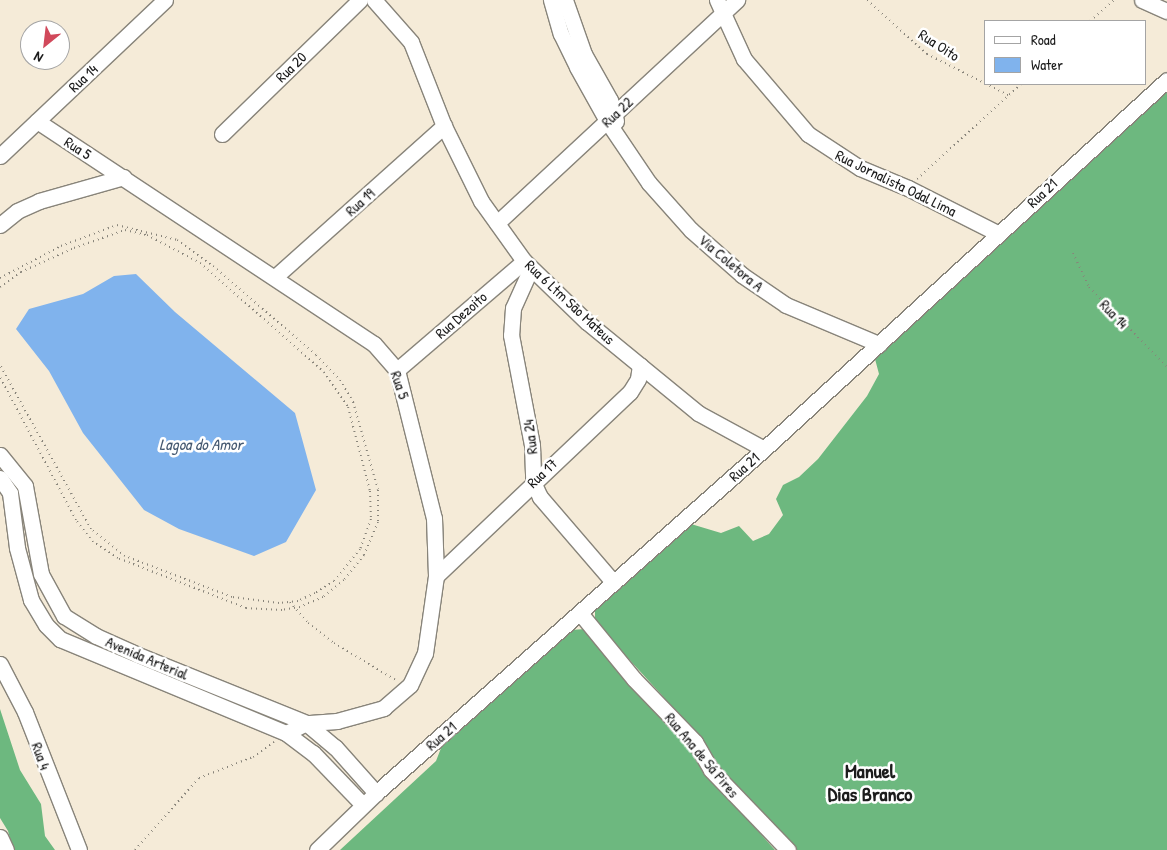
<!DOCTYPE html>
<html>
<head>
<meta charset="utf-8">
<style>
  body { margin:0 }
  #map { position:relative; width:1167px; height:850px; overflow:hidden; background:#f5ebd8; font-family:"Patrick Hand",sans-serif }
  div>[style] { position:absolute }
  .forest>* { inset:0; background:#6db87f }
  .water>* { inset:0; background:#80b3ed }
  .path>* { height:2px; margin-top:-1px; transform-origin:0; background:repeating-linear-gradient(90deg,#88847a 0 1px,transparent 0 5px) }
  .roads { filter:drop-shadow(1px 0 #88847a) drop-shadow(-1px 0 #88847a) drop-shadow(0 1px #88847a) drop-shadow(0 -1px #88847a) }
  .minor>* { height:15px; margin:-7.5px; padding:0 7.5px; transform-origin:7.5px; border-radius:7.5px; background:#fff }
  span { translate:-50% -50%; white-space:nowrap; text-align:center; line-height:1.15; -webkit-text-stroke:5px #fff; paint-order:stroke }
  .street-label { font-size:15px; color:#1c1c1c }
  .water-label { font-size:16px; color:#445870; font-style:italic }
  .district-label { font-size:20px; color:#1c1c1c; font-weight:700 }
  .legend { position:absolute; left:984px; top:20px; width:162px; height:65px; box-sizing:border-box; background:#fff; border:1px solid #a4a4a4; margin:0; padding:6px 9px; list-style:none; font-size:15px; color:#1c1c1c }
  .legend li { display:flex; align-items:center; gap:10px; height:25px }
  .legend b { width:25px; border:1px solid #a4a4a4 }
  .north { position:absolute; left:20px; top:20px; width:50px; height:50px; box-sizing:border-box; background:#fff; border:1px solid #a4a4a4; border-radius:50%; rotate:209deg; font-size:14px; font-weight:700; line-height:20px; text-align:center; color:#1c1c1c }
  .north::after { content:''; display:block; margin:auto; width:18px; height:22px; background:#d1495b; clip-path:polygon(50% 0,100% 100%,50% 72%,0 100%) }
</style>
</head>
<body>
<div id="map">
  <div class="forest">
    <div style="clip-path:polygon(1167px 88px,1167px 850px,795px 850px,730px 781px,699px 736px,595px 622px,595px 608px,691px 524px,721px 533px,739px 526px,753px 541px,769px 534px,783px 515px,776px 499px,783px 485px,799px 477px,818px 459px,867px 396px,879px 374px,875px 359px)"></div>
    <div style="clip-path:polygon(585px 629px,691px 747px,702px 768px,775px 850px,340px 850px,436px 761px,443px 743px,571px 630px)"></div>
    <div style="clip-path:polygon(0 709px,20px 770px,41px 804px,45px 836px,55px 850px,13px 850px,8px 831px,0 818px)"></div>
  </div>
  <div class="water">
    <div style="clip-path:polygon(136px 274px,175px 312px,295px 413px,316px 490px,286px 542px,254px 556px,179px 529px,144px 510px,83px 433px,49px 371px,16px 329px,29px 309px,83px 294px,114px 276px)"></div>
  </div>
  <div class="path">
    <div style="left:867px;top:0;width:81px;rotate:42deg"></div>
    <div style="left:927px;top:54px;width:91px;rotate:26.8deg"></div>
    <div style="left:1090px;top:21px;width:32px;rotate:-41deg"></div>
    <div style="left:917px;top:179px;width:141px;rotate:-42.4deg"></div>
    <div style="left:1073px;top:253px;width:38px;rotate:65deg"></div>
    <div style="left:1089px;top:287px;width:112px;rotate:45.7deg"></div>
    <div style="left:0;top:278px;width:69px;rotate:-27.7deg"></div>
    <div style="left:61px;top:246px;width:60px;rotate:-20.6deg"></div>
    <div style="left:117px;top:225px;width:62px;rotate:14deg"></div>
    <div style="left:177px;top:240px;width:44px;rotate:35.8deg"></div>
    <div style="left:213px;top:266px;width:136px;rotate:40.8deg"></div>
    <div style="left:316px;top:355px;width:35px;rotate:46deg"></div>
    <div style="left:340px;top:380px;width:26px;rotate:59deg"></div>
    <div style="left:353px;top:402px;width:91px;rotate:74.1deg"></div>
    <div style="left:378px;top:490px;width:32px;rotate:90deg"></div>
    <div style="left:378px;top:522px;width:36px;rotate:113deg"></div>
    <div style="left:364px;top:555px;width:32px;rotate:129deg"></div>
    <div style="left:344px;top:580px;width:27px;rotate:141deg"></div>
    <div style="left:323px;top:597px;width:25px;rotate:157deg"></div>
    <div style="left:300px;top:607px;width:18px;rotate:171deg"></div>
    <div style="left:282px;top:610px;width:36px;rotate:-177deg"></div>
    <div style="left:246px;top:608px;width:137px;rotate:-158.7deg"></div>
    <div style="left:118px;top:558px;width:30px;rotate:-147deg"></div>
    <div style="left:93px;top:542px;width:28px;rotate:-128deg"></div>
    <div style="left:76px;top:520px;width:162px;rotate:-118deg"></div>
    <div style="left:0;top:287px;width:26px;rotate:-36deg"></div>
    <div style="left:21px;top:272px;width:58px;rotate:-24.4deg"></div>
    <div style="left:74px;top:248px;width:54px;rotate:-19.4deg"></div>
    <div style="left:125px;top:230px;width:23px;rotate:13deg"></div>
    <div style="left:147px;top:235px;width:60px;rotate:27.8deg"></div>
    <div style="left:200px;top:263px;width:165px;rotate:41.3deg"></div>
    <div style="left:324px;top:372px;width:42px;rotate:55.6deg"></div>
    <div style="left:348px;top:407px;width:87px;rotate:75.3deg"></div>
    <div style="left:370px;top:491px;width:28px;rotate:88deg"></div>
    <div style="left:371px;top:519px;width:32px;rotate:110deg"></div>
    <div style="left:360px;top:549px;width:41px;rotate:129.1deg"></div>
    <div style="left:334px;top:581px;width:22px;rotate:148deg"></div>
    <div style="left:315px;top:593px;width:19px;rotate:155deg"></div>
    <div style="left:298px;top:601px;width:19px;rotate:174deg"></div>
    <div style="left:279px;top:603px;width:47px;rotate:-172.7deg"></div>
    <div style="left:232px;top:597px;width:115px;rotate:-159deg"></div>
    <div style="left:125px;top:556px;width:43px;rotate:-141.5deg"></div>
    <div style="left:91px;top:529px;width:188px;rotate:-119deg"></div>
    <div style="left:290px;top:602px;width:28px;rotate:49deg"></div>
    <div style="left:308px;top:623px;width:33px;rotate:38deg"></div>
    <div style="left:334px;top:643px;width:74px;rotate:31.1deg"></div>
    <div style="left:135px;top:850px;width:96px;rotate:-48.4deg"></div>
    <div style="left:199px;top:778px;width:58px;rotate:-21.3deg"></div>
    <div style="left:253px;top:757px;width:26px;rotate:-36deg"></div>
  </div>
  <div class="roads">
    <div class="minor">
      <div style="left:374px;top:0;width:56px;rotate:48.6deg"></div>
      <div style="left:411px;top:42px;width:90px;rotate:68.6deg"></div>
      <div style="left:444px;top:126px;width:84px;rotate:63.7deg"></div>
      <div style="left:481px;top:201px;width:74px;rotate:54.4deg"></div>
      <div style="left:524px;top:261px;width:88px;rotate:44.1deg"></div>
      <div style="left:587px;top:322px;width:144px;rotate:39.3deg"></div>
      <div style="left:698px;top:413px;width:75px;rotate:28.6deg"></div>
      <div style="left:551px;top:0;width:35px;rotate:74deg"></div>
      <div style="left:561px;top:34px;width:37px;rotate:64deg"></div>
      <div style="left:577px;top:67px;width:62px;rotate:60.9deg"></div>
      <div style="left:607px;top:121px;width:75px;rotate:55.9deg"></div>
      <div style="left:649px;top:183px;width:63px;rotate:48.2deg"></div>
      <div style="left:691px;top:230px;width:68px;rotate:41.4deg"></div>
      <div style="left:742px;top:275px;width:53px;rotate:34.3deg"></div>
      <div style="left:786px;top:305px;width:101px;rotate:22.8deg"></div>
      <div style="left:565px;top:0;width:57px;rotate:70.6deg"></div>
      <div style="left:584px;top:54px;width:53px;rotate:60.5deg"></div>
      <div style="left:610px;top:100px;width:22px;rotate:74deg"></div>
      <div style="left:717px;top:0;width:65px;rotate:65.4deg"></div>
      <div style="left:744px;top:59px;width:99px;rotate:49.5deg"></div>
      <div style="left:808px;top:134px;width:62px;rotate:33.2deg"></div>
      <div style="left:860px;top:168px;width:52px;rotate:22.6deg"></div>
      <div style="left:908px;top:188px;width:102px;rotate:26.8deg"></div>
      <div style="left:1142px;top:0;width:27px;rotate:24deg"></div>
      <div style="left:37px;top:121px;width:404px;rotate:33.5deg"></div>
      <div style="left:374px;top:344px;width:35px;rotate:49deg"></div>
      <div style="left:397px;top:370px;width:153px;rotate:76deg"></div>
      <div style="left:434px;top:518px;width:58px;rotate:88deg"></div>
      <div style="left:436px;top:576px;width:78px;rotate:98.1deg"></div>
      <div style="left:425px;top:653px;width:35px;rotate:115deg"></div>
      <div style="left:410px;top:685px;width:35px;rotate:139deg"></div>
      <div style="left:384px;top:708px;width:49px;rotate:164.5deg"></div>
      <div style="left:337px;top:721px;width:31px;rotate:176deg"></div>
      <div style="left:306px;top:723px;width:22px;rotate:153deg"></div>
      <div style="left:222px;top:134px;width:192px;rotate:-44.2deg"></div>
      <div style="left:0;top:156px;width:227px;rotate:-43.4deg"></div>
      <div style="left:497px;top:223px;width:328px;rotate:-42.9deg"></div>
      <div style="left:0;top:225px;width:22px;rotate:-39deg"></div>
      <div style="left:17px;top:211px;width:24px;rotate:-24deg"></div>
      <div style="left:39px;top:201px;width:88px;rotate:-15.8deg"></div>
      <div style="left:531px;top:268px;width:44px;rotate:114.2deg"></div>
      <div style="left:513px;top:308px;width:27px;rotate:94deg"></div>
      <div style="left:511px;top:335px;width:112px;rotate:79.2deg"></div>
      <div style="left:532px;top:445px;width:37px;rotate:88deg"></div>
      <div style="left:533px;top:482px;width:17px;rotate:65deg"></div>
      <div style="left:540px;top:497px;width:113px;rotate:49.3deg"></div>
      <div style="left:275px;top:277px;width:227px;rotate:-41.8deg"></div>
      <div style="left:397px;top:370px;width:167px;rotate:-40.6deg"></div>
      <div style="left:0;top:455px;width:40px;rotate:51deg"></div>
      <div style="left:25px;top:486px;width:89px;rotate:79.7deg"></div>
      <div style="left:41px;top:574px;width:48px;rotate:61.3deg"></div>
      <div style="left:64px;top:616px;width:38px;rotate:32deg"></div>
      <div style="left:96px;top:636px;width:46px;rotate:24.3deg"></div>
      <div style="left:138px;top:655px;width:181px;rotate:22deg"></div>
      <div style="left:306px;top:723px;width:38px;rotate:40deg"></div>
      <div style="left:335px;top:747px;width:62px;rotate:48.3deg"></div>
      <div style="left:0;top:478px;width:18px;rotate:56deg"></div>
      <div style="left:10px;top:493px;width:55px;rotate:82.7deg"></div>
      <div style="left:17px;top:548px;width:54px;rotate:74.9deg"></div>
      <div style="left:31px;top:600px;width:29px;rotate:59deg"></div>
      <div style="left:46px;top:625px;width:20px;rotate:45deg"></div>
      <div style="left:60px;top:639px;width:245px;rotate:22.6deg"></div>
      <div style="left:286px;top:733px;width:34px;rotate:37deg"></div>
      <div style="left:313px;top:753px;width:72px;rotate:46.1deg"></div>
      <div style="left:436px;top:576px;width:267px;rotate:-43.5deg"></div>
      <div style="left:630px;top:392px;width:15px;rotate:-58deg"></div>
      <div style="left:638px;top:379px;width:14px;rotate:-82deg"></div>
      <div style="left:580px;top:613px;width:85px;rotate:50.7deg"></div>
      <div style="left:634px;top:679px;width:88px;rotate:45.9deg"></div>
      <div style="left:695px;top:742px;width:32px;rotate:60deg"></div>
      <div style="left:711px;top:770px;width:111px;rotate:46.1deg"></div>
      <div style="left:0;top:664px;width:54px;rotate:62.5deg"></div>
      <div style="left:25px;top:712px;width:148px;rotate:68.6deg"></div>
      <div style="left:0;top:837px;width:14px;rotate:65deg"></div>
      <div style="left:317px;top:850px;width:82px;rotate:-44deg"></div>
      <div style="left:376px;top:793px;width:519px;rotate:-41.56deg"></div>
      <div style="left:764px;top:449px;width:546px;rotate:-42.48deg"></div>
    </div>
  </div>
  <div class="street-label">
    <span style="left:939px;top:45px;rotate:33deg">Rua Oito</span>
    <span style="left:291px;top:67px;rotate:-44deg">Rua 20</span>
    <span style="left:83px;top:78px;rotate:-43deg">Rua 14</span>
    <span style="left:617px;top:112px;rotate:-43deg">Rua 22</span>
    <span style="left:78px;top:148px;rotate:33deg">Rua 5</span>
    <span style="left:896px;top:183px;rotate:26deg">Rua Jornalista Odal Lima</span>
    <span style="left:1042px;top:193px;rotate:-43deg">Rua 21</span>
    <span style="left:360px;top:202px;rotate:-42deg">Rua 19</span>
    <span style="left:731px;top:263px;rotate:40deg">Via Coletora A</span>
    <span style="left:570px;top:302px;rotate:43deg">Rua 6 Ltm São Mateus</span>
    <span style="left:1114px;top:314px;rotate:46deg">Rua 14</span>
    <span style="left:461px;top:315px;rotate:-41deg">Rua Dezoito</span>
    <span style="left:400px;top:385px;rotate:71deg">Rua 5</span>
    <span style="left:530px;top:437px;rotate:-97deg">Rua 24</span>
    <span style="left:744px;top:467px;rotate:-42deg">Rua 21</span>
    <span style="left:542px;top:473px;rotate:-44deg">Rua 17</span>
    <span style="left:147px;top:658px;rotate:23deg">Avenida Arterial</span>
    <span style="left:441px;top:736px;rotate:-41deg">Rua 21</span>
    <span style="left:702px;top:755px;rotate:50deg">Rua Ana de Sá Pires</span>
    <span style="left:41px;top:756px;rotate:70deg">Rua 4</span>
  </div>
  <div class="water-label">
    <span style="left:201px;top:444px">Lagoa do Amor</span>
  </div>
  <div class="district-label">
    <span style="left:870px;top:782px">Manuel<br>Dias Branco</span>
  </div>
  <ul class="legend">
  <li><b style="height:6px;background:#fff"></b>Road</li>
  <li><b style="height:14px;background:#80b3ed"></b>Water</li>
  </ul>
  <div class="north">N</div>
</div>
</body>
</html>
